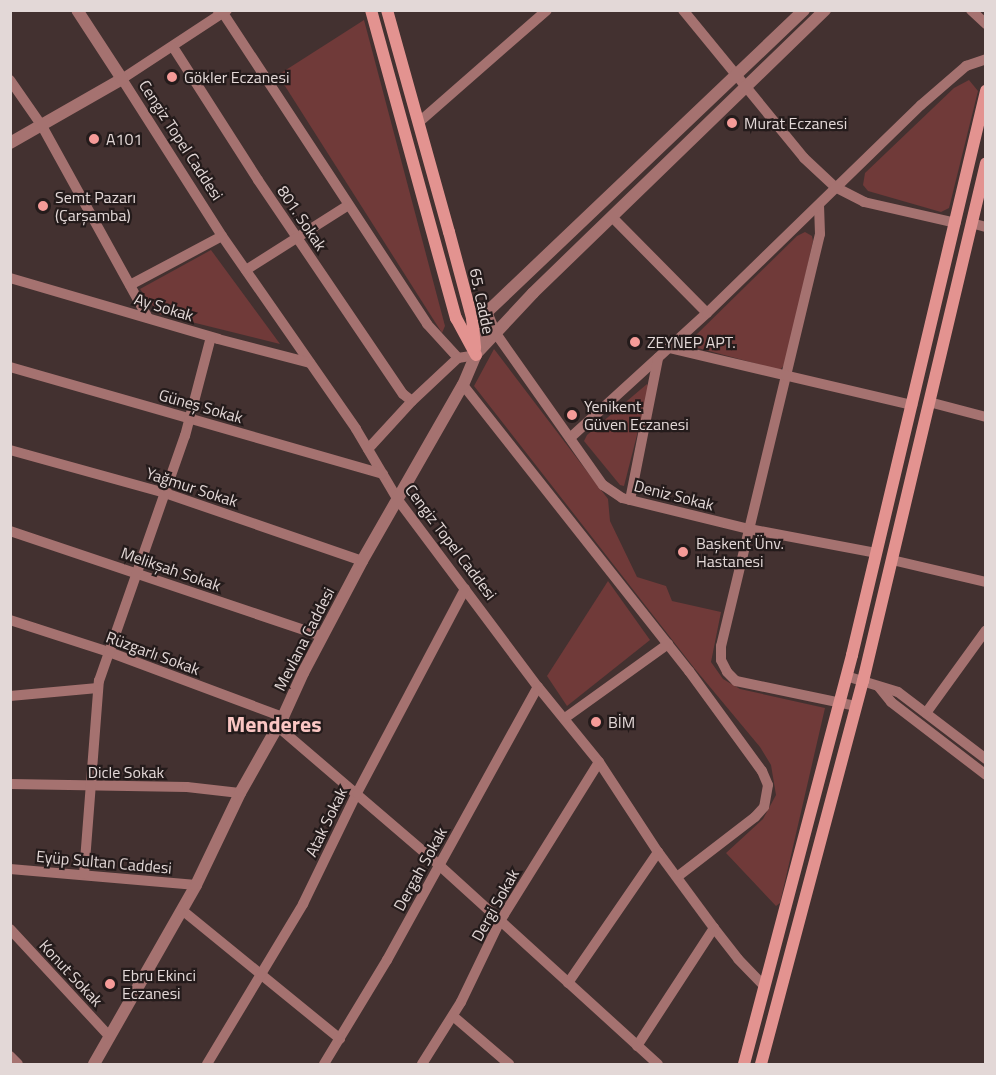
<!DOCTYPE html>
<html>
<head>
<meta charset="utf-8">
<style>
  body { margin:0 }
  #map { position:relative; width:996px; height:1075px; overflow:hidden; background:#433130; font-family:"Titillium Web",sans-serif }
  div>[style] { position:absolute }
  .green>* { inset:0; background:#703a39 }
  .minor>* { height:10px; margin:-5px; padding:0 5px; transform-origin:5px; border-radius:5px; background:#a57270 }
  .tertiary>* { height:12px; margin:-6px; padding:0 6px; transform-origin:6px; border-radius:6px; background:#a57270 }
  .secondary>* { height:12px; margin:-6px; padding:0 6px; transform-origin:6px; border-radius:6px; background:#e39390 }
  .dots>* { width:16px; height:16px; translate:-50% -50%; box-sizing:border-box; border:3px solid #241b1b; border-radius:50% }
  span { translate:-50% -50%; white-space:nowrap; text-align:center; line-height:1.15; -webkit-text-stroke:4.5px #241b1b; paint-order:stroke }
  .poi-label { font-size:16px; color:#e3d8d7 }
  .left { translate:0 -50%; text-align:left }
  .street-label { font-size:16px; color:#e3d8d7 }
  .district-label { font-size:22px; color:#fac6c3; font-weight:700 }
  .frame { position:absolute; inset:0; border:12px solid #e3d8d7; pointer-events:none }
</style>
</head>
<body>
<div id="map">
  <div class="green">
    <div style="clip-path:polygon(364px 20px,445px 326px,442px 333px,278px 75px)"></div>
    <div style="clip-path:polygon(969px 80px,978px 91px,949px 208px,941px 212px,868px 191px,863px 185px,865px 173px,954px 88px)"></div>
    <div style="clip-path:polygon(805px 232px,812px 236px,813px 241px,786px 363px,780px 370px,698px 348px,694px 343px,696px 335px,797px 236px)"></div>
    <div style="clip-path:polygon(211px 250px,280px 344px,159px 314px,140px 289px)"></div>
    <div style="clip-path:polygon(494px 349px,608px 499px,610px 521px,637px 577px,666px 586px,672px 601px,721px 612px,711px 662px,723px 679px,740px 689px,825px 708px,780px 903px,776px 906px,726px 853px,763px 819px,776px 795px,771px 765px,760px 747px,695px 669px,474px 386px)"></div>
    <div style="clip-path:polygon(647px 384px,649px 388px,624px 486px,620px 485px,584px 441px,587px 435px)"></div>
    <div style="clip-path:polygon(608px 581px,650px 640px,567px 706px,547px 676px)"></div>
  </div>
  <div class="minor">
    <div style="left:227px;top:10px;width:126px;rotate:146.7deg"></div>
    <div style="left:122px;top:79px;width:186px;rotate:57.5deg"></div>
    <div style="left:222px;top:236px;width:235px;rotate:55.2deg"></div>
    <div style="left:356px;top:429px;width:82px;rotate:59.4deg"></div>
    <div style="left:398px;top:500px;width:234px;rotate:53.2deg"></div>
    <div style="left:538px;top:687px;width:97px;rotate:50.9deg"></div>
    <div style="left:599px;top:762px;width:108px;rotate:56.8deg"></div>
    <div style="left:658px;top:852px;width:94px;rotate:53.6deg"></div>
    <div style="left:714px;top:928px;width:39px;rotate:52deg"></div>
    <div style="left:738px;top:959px;width:37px;rotate:46deg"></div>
    <div style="left:683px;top:10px;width:191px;rotate:50.7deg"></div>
    <div style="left:804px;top:158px;width:42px;rotate:43.1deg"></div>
    <div style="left:835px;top:187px;width:33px;rotate:27deg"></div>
    <div style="left:864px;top:202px;width:94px;rotate:12.9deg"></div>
    <div style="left:971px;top:10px;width:21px;rotate:43deg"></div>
    <div style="left:218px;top:11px;width:5px;rotate:22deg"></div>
    <div style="left:223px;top:13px;width:372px;rotate:56.7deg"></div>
    <div style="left:427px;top:324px;width:46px;rotate:47.6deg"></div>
    <div style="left:458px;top:358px;width:18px;rotate:-9deg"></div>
    <div style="left:173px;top:47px;width:158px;rotate:57.4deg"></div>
    <div style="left:258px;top:180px;width:258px;rotate:55.9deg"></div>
    <div style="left:403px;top:394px;width:11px;rotate:38deg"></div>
    <div style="left:10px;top:80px;width:56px;rotate:55.2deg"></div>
    <div style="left:42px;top:126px;width:219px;rotate:61.1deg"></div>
    <div style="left:418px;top:123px;width:171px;rotate:-41.2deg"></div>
    <div style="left:819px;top:205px;width:29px;rotate:88deg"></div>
    <div style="left:820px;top:234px;width:424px;rotate:103.5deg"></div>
    <div style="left:721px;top:646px;width:14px;rotate:90deg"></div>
    <div style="left:721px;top:660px;width:13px;rotate:63deg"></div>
    <div style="left:727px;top:672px;width:13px;rotate:45deg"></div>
    <div style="left:736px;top:681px;width:123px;rotate:11.8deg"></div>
    <div style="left:612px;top:217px;width:135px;rotate:45.3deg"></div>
    <div style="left:971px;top:223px;width:16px;rotate:15deg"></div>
    <div style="left:246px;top:270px;width:120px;rotate:-32.4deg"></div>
    <div style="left:10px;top:278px;width:217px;rotate:16.3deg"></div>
    <div style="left:218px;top:339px;width:95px;rotate:14.6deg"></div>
    <div style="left:130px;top:285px;width:104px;rotate:-28deg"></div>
    <div style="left:487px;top:312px;width:25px;rotate:67deg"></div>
    <div style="left:497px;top:335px;width:184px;rotate:54.8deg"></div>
    <div style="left:603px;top:485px;width:23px;rotate:34deg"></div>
    <div style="left:622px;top:498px;width:131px;rotate:13.7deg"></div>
    <div style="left:749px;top:529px;width:129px;rotate:10.7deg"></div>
    <div style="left:669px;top:348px;width:250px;rotate:13.2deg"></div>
    <div style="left:10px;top:367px;width:388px;rotate:16deg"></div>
    <div style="left:463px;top:385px;width:365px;rotate:51.7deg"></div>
    <div style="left:689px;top:671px;width:124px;rotate:53.9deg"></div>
    <div style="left:762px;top:771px;width:15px;rotate:67deg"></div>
    <div style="left:768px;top:785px;width:22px;rotate:100deg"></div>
    <div style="left:764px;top:807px;width:13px;rotate:132deg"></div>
    <div style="left:755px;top:817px;width:98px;rotate:142.4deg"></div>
    <div style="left:929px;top:402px;width:59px;rotate:14.7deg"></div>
    <div style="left:570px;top:438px;width:185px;rotate:-42.4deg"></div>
    <div style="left:707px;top:313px;width:298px;rotate:-44.2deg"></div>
    <div style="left:921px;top:105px;width:60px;rotate:-40.9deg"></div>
    <div style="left:966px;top:66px;width:21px;rotate:-19deg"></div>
    <div style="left:368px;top:449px;width:65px;rotate:-47.5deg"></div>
    <div style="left:412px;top:401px;width:63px;rotate:-43.1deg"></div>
    <div style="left:10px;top:450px;width:161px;rotate:15.5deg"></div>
    <div style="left:165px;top:493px;width:208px;rotate:19deg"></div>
    <div style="left:630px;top:500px;width:145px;rotate:-78.8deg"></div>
    <div style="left:10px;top:531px;width:329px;rotate:18.6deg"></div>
    <div style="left:892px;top:560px;width:97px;rotate:13.2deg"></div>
    <div style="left:10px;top:620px;width:104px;rotate:17.9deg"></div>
    <div style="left:109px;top:652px;width:186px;rotate:20.5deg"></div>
    <div style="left:846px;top:676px;width:54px;rotate:17.1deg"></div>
    <div style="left:898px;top:692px;width:111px;rotate:37.3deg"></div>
    <div style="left:879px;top:687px;width:19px;rotate:51deg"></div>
    <div style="left:891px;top:702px;width:120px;rotate:37.5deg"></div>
    <div style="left:10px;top:696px;width:88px;rotate:-5.2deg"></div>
    <div style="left:926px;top:713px;width:102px;rotate:-54.1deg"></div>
    <div style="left:565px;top:718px;width:127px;rotate:-35.7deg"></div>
    <div style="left:277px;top:726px;width:213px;rotate:40.6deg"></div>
    <div style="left:439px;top:865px;width:296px;rotate:42.3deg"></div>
    <div style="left:10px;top:784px;width:177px;rotate:1deg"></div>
    <div style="left:187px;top:787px;width:53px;rotate:6.5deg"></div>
    <div style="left:10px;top:869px;width:187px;rotate:4.9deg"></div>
    <div style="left:84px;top:874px;width:194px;rotate:-85.6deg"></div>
    <div style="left:99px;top:681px;width:260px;rotate:-70.7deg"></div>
    <div style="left:185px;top:436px;width:102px;rotate:-75.3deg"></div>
    <div style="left:182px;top:910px;width:204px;rotate:39.2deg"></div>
    <div style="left:10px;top:929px;width:147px;rotate:47.2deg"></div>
    <div style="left:568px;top:983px;width:159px;rotate:-55.5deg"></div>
    <div style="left:453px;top:1016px;width:74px;rotate:40.6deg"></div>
    <div style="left:637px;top:1046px;width:141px;rotate:-56.9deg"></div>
    <div style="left:10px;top:1056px;width:11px;rotate:45deg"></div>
    <div style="left:207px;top:1064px;width:187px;rotate:-59deg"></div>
    <div style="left:303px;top:904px;width:123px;rotate:-64.1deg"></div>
    <div style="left:357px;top:793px;width:231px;rotate:-62.1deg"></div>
    <div style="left:324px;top:1064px;width:122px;rotate:-58.8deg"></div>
    <div style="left:387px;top:960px;width:312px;rotate:-61.1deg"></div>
    <div style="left:422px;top:1064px;width:73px;rotate:-57.8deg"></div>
    <div style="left:461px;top:1002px;width:90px;rotate:-64.3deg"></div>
    <div style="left:500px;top:921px;width:187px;rotate:-58.1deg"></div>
  </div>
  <div class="tertiary">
    <div style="left:10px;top:143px;width:129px;rotate:-29.7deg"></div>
    <div style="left:122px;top:79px;width:82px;rotate:-123.1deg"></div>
    <div style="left:476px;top:354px;width:83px;rotate:-46.9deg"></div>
    <div style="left:533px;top:293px;width:407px;rotate:-44.1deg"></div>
    <div style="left:94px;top:1064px;width:206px;rotate:-60.3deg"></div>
    <div style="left:196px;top:885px;width:102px;rotate:-64.4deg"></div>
    <div style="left:240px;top:793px;width:87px;rotate:-60.5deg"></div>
    <div style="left:283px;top:717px;width:48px;rotate:-65.6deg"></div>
    <div style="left:303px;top:673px;width:127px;rotate:-62.2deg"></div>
    <div style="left:362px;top:561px;width:203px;rotate:-60.2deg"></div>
    <div style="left:463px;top:385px;width:33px;rotate:-67deg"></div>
    <div style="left:476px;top:355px;width:44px;rotate:-75.7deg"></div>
    <div style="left:487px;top:312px;width:438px;rotate:-43.6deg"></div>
  </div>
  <div class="secondary">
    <div style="left:371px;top:10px;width:320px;rotate:74.6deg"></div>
    <div style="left:456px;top:318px;width:42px;rotate:61.6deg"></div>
    <div style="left:387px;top:10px;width:230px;rotate:74.4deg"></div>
    <div style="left:449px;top:232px;width:89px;rotate:75deg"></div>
    <div style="left:472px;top:318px;width:30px;rotate:84deg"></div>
    <div style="left:744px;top:1064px;width:423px;rotate:-75.2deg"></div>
    <div style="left:852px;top:655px;width:580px;rotate:-76.63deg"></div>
    <div style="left:761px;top:1064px;width:396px;rotate:-75.1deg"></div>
    <div style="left:863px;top:681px;width:532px;rotate:-76.64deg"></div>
  </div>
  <div class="dots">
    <div style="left:172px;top:77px;background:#f59b98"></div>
    <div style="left:732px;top:123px;background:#f59b98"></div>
    <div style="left:94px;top:139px;background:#f59b98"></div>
    <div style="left:43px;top:206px;background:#f59b98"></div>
    <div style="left:635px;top:342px;background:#f59b98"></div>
    <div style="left:572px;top:415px;background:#f59b98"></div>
    <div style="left:683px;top:552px;background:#f59b98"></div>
    <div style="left:596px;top:722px;background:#f59b98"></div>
    <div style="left:110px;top:984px;background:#f59b98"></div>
  </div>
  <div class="poi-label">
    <span class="left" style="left:184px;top:77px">Gökler Eczanesi</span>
    <span class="left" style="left:744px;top:123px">Murat Eczanesi</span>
    <span class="left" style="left:106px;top:139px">A101</span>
    <span class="left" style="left:55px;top:206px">Semt Pazarı<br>(Çarşamba)</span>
    <span class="left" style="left:647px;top:342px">ZEYNEP APT.</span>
    <span class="left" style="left:584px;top:415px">Yenikent<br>Güven Eczanesi</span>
    <span class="left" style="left:696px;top:552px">Başkent Ünv.<br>Hastanesi</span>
    <span class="left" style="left:608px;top:722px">BİM</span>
    <span class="left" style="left:122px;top:984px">Ebru Ekinci<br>Eczanesi</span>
  </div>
  <div class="street-label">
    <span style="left:181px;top:140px;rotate:57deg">Cengiz Topel Caddesi</span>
    <span style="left:302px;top:218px;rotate:56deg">801. Sokak</span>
    <span style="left:482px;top:301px;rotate:78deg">65. Cadde</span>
    <span style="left:164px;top:307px;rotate:17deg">Ay Sokak</span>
    <span style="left:201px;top:406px;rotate:16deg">Güneş Sokak</span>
    <span style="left:192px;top:487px;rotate:18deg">Yağmur Sokak</span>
    <span style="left:674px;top:495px;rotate:14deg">Deniz Sokak</span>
    <span style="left:451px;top:542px;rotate:53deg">Cengiz Topel Caddesi</span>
    <span style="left:171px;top:569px;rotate:19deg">Melikşah Sokak</span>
    <span style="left:304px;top:639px;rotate:-63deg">Mevlana Caddesi</span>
    <span style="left:153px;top:653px;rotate:20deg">Rüzgarlı Sokak</span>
    <span style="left:126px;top:772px">Dicle Sokak</span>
    <span style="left:326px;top:822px;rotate:-64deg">Atak Sokak</span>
    <span style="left:104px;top:862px;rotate:5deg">Eyüp Sultan Caddesi</span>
    <span style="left:420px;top:869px;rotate:-61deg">Dergah Sokak</span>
    <span style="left:495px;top:905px;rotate:-61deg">Dergi Sokak</span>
    <span style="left:71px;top:973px;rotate:47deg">Konut Sokak</span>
  </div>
  <div class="district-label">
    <span style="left:274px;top:725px">Menderes</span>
  </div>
  <div class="frame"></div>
</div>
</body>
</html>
